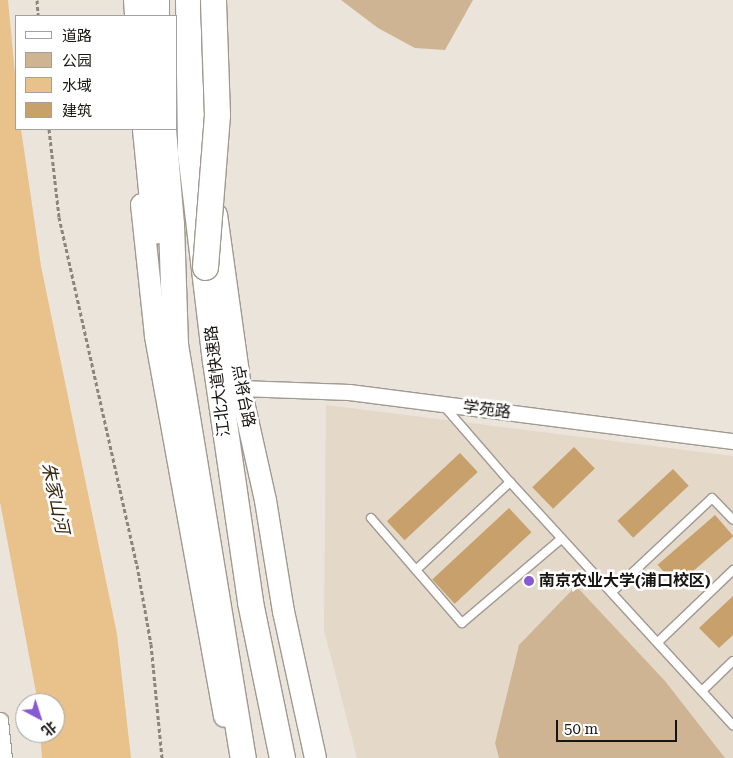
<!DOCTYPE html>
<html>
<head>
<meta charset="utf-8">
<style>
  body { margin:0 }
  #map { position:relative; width:733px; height:758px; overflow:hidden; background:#ebe4db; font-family:"Roboto Serif","Noto Sans SC",serif }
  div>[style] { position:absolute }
  .built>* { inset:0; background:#e4d8c8 }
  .green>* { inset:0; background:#ceb493 }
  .water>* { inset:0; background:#e9c18b }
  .building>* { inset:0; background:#c7a06b; transform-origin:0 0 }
  .path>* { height:3px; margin-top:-1.5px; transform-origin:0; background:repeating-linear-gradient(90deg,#8a857f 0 4px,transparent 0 6.5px) }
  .roads { filter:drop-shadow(1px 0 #a09991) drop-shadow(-1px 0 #a09991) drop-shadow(0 1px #a09991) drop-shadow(0 -1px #a09991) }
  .service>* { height:8px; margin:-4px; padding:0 4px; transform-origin:4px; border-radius:4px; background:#fff }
  .minor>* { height:15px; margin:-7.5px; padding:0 7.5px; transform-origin:7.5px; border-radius:7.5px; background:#fff }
  .secondary>* { height:21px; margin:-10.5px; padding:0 10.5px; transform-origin:10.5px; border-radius:10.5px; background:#fff }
  .trunk>* { height:25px; margin:-12.5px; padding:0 12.5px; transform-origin:12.5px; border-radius:12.5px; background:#fff }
  .bridges { filter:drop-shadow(1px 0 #a09991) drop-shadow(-1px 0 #a09991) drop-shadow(0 1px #a09991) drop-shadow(0 -1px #a09991) }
  .trunk-bridge>* { height:25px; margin:-12.5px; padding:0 12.5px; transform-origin:12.5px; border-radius:12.5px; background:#fff }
  .dots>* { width:14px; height:14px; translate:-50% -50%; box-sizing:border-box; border:2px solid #fff; border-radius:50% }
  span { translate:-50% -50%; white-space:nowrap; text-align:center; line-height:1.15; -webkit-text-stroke:5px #fff; paint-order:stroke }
  .street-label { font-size:16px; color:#171512 }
  .poi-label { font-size:16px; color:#171512; font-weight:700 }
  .left { translate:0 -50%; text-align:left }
  .water-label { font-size:18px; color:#392810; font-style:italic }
  .legend { position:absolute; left:15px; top:15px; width:162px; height:115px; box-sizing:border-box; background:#fff; border:1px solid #a2a1a0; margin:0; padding:6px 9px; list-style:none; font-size:15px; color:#171512 }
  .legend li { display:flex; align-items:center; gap:10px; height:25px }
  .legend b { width:25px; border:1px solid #a2a1a0 }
  .north { position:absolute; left:15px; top:693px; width:50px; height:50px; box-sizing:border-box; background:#fff; border:1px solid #a2a1a0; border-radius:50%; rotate:140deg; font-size:14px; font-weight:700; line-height:20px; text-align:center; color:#171512 }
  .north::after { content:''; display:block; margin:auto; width:18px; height:22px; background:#8759d3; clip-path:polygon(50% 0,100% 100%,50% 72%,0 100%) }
  .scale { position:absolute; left:556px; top:720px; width:121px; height:22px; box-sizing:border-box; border:2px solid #171512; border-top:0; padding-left:6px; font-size:15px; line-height:18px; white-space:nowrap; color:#171512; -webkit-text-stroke:4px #fff; paint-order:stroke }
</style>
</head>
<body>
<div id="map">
  <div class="built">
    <div style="clip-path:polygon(326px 405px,733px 456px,733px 758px,357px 758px,324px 630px)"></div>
  </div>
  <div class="green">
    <div style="clip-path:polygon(341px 0,473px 0,445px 50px,415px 48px,378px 28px)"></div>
    <div style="clip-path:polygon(576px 586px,665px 681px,725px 758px,499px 758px,495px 743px,519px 645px)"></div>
  </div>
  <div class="water">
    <div style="clip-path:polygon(0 0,8px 0,16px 85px,16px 129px,21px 129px,41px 266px,117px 634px,131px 758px,42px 758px,40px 733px,55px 733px,55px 703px,38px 703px,0 502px)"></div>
  </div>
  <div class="building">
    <div style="left:574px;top:447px;width:30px;height:58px;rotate:46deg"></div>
    <div style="left:460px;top:453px;width:26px;height:100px;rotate:47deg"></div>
    <div style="left:673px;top:469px;width:23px;height:76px;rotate:47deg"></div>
    <div style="left:509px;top:508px;width:33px;height:105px;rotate:47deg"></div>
    <div style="left:715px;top:515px;width:28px;height:76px;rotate:49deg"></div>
    <div style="clip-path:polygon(733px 596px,733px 635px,719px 648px,699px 628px)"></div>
  </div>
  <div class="path">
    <div style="left:37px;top:0;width:16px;rotate:86deg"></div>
    <div style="left:49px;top:129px;width:89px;rotate:83.5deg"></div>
    <div style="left:59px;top:217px;width:357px;rotate:77.4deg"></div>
    <div style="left:137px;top:565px;width:80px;rotate:80deg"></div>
    <div style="left:151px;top:644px;width:115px;rotate:84.5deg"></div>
  </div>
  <div class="roads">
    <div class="service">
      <div style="left:443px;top:405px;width:102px;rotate:49deg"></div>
      <div style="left:510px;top:482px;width:330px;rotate:47.5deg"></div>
      <div style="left:371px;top:518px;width:139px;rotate:49.1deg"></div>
      <div style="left:462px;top:623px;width:130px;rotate:-40.3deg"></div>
      <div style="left:416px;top:570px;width:129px;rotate:-43.1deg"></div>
      <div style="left:612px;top:592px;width:137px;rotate:-43.2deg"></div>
      <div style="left:712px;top:498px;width:30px;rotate:46deg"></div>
      <div style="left:658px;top:642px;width:104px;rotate:-43.8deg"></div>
      <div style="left:704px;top:689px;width:40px;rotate:-44deg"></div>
    </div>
    <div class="minor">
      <div style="left:240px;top:388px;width:109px;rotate:2.1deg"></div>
      <div style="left:349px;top:392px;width:387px;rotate:7.3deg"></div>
      <div style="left:0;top:720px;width:38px;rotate:84deg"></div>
    </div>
    <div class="secondary">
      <div style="left:200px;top:75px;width:74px;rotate:83.8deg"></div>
      <div style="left:141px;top:204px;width:133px;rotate:83.9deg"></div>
      <div style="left:155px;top:336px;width:386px;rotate:79.7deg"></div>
      <div style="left:216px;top:214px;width:176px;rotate:82.1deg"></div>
      <div style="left:240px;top:388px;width:115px;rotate:77.4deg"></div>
      <div style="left:265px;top:500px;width:112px;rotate:80.8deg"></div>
      <div style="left:283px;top:611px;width:150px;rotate:77.7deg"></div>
    </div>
    <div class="trunk">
      <div style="left:136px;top:0;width:16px;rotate:86deg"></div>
      <div style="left:156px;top:0;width:16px;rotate:90deg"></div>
      <div style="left:188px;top:0;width:152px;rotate:89.2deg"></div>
      <div style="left:190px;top:152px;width:210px;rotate:83.2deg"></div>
      <div style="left:215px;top:361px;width:244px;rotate:81.7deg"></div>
      <div style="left:250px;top:602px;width:159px;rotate:78.4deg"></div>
      <div style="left:145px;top:129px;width:102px;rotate:84.4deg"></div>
      <div style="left:163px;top:129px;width:95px;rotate:85.2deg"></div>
      <div style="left:171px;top:224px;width:120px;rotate:88.1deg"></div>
      <div style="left:175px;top:344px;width:420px;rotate:80.7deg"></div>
    </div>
  </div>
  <div class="bridges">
    <div class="trunk-bridge">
      <div style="left:205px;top:267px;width:152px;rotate:-85.5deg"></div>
      <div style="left:217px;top:115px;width:115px;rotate:-92deg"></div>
    </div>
  </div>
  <div class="dots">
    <div style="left:529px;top:581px;background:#8759d3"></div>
  </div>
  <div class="street-label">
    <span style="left:218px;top:381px;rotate:-97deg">江北大道快速路</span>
    <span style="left:243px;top:396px;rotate:79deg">点将台路</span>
    <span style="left:487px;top:410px;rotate:7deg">学苑路</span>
  </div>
  <div class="poi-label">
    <span class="left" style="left:539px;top:581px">南京农业大学(浦口校区)</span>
  </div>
  <div class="water-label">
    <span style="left:55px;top:498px;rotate:78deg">朱家山河</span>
  </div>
  <ul class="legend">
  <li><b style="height:6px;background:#fff"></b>道路</li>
  <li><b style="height:14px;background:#ceb493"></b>公园</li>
  <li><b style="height:14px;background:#e9c18b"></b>水域</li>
  <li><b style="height:14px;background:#c7a06b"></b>建筑</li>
  </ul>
  <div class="north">北</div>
  <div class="scale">50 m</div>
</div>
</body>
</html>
